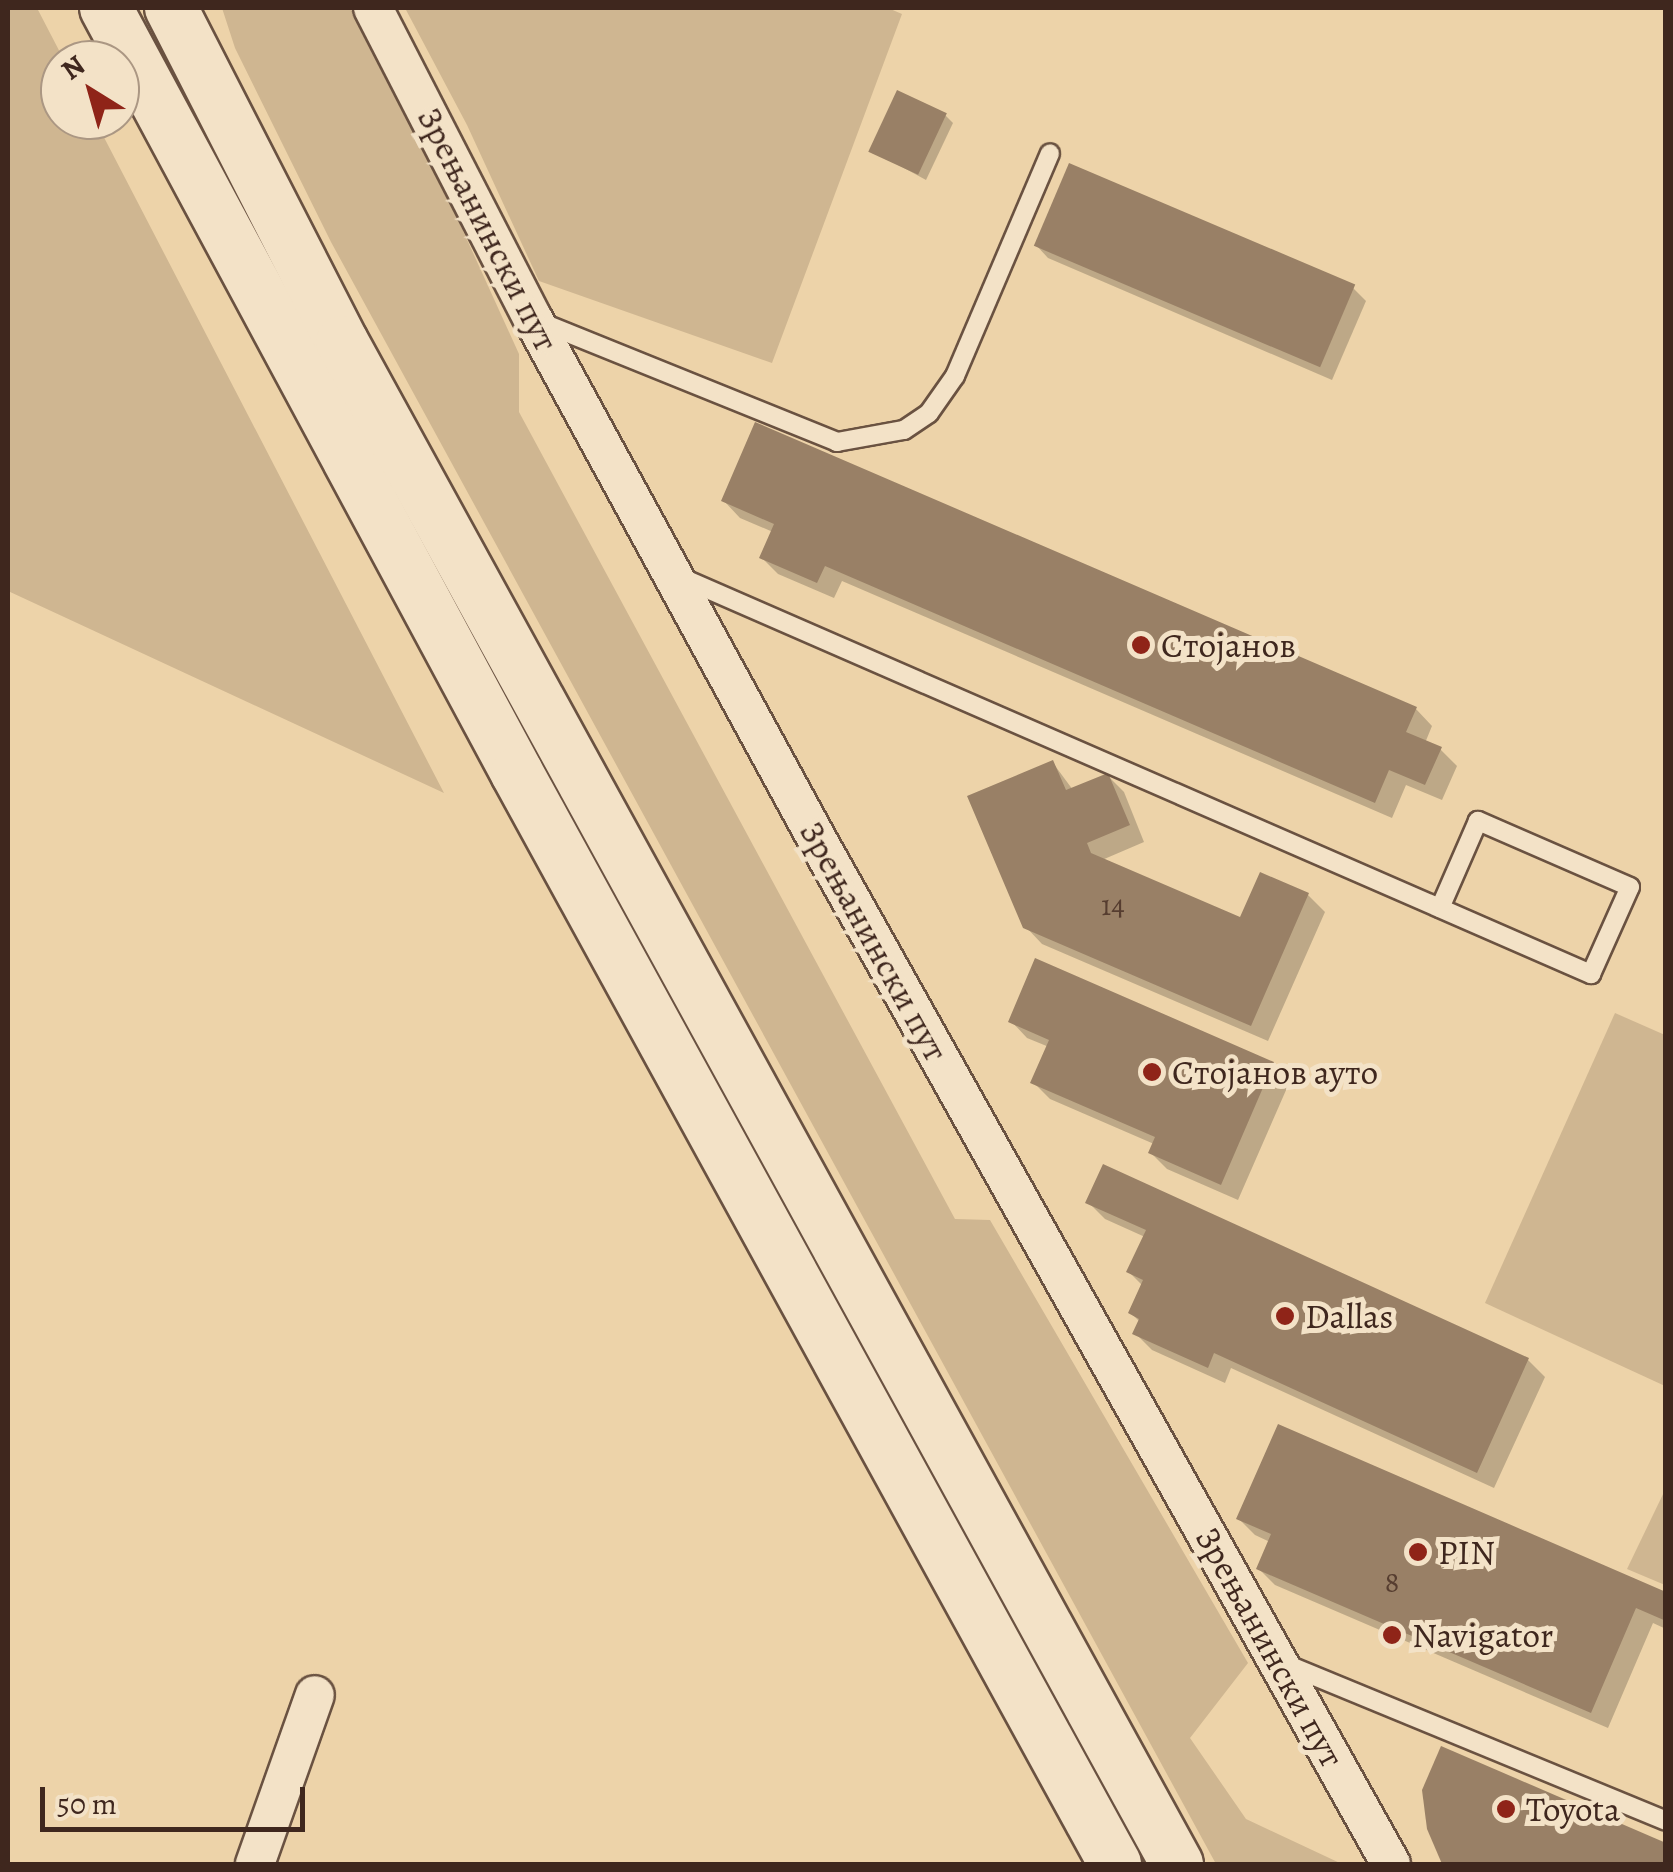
<!DOCTYPE html>
<html>
<head>
<meta charset="utf-8">
<style>
  body { margin:0 }
  #map { position:relative; width:1673px; height:1872px; overflow:hidden; background:#edd3a9; font-family:Alegreya,serif }
  div>[style] { position:absolute }
  .green>* { inset:0; background:#cfb691 }
  .shadow>* { inset:0; background:#0003 }
  .building>* { inset:0; background:#998066; transform-origin:0 0 }
  .roads { filter:drop-shadow(2px 0 #6a5241) drop-shadow(-2px 0 #6a5241) drop-shadow(0 2px #6a5241) drop-shadow(0 -2px #6a5241) }
  .lane>* { height:18px; margin:-9px; padding:0 9px; transform-origin:9px; border-radius:9px; background:#f3e2c7 }
  .street>* { height:38px; margin:-19px; padding:0 19px; transform-origin:19px; border-radius:19px; background:#f3e2c7 }
  .secondary>* { height:52px; margin:-26px; padding:0 26px; transform-origin:26px; border-radius:26px; background:#f3e2c7 }
  .dots>* { width:28px; height:28px; translate:-50% -50%; box-sizing:border-box; border:5px solid #f3e2c7; border-radius:50% }
  span { translate:-50% -50%; white-space:nowrap; text-align:center; line-height:1.15; -webkit-text-stroke:10px #f3e2c7; paint-order:stroke }
  .number-label { font-size:30px; color:#563d30 }
  .number-label span { -webkit-text-stroke-width:0 }
  .street-label { font-size:35px; color:#3f271e }
  .poi-label { font-size:35px; color:#3f271e }
  .left { translate:0 -50%; text-align:left }
  .frame { position:absolute; inset:0; border:10px solid #3f271e; pointer-events:none }
  .north { position:absolute; left:40px; top:40px; width:100px; height:100px; box-sizing:border-box; background:#f3e2c7; border:2px solid #ab9783; border-radius:50%; rotate:323deg; font-size:28px; font-weight:700; line-height:40px; text-align:center; color:#3f271e }
  .north::after { content:''; display:block; margin:auto; width:35px; height:45px; background:#8f2418; clip-path:polygon(50% 0,100% 100%,50% 72%,0 100%) }
  .scale { position:absolute; left:40px; top:1787px; width:265px; height:45px; box-sizing:border-box; border:5px solid #3f271e; border-top:0; padding-left:12px; font-size:30px; line-height:35px; white-space:nowrap; color:#3f271e; -webkit-text-stroke:8px #f3e2c7; paint-order:stroke }
</style>
</head>
<body>
<div id="map">
  <div class="green">
    <div style="clip-path:polygon(8px 8px,37px 8px,64px 60px,60px 60px,60px 120px,95px 120px,444px 793px,8px 591px)"></div>
    <div style="clip-path:polygon(222px 8px,351px 8px,444px 189px,519px 354px,519px 412px,955px 1219px,990px 1220px,1248px 1663px,1190px 1738px,1246px 1819px,1342px 1864px,1216px 1864px,331px 242px,235px 48px)"></div>
    <div style="clip-path:polygon(405px 8px,888px 8px,902px 14px,772px 363px,539px 281px,467px 125px)"></div>
    <div style="clip-path:polygon(1615px 1013px,1665px 1035px,1665px 1386px,1485px 1303px)"></div>
    <div style="clip-path:polygon(1665px 1490px,1666px 1585px,1665px 1585px,1627px 1569px)"></div>
  </div>
  <div class="shadow">
    <div style="clip-path:polygon(945px 115px,953px 123px,926px 180px,871px 150px)"></div>
    <div style="clip-path:polygon(1036px 245px,1353px 288px,1366px 301px,1332px 380px,1048px 258px)"></div>
    <div style="clip-path:polygon(724px 501px,1416px 709px,1432px 726px,1425px 743px,1440px 749px,1457px 766px,1442px 800px,1406px 785px,1392px 818px,842px 581px,834px 598px,778px 574px,762px 558px,773px 532px,740px 518px)"></div>
    <div style="clip-path:polygon(1053px 763px,1073px 790px,1108px 776px,1124px 792px,1144px 842px,1102px 860px,1241px 921px,1308px 895px,1325px 912px,1268px 1041px,1042px 944px,1025px 926px)"></div>
    <div style="clip-path:polygon(1011px 1021px,1273px 1064px,1290px 1081px,1238px 1200px,1167px 1169px,1150px 1152px,1154px 1144px,1050px 1099px,1033px 1082px,1049px 1047px,1027px 1038px)"></div>
    <div style="clip-path:polygon(1088px 1202px,1528px 1360px,1545px 1377px,1494px 1488px,1231px 1368px,1225px 1383px,1152px 1350px,1135px 1333px,1140px 1322px,1131px 1313px,1143px 1286px,1129px 1272px,1145px 1237px,1105px 1219px)"></div>
    <div style="clip-path:polygon(1239px 1519px,1666px 1595px,1666px 1629px,1653px 1623px,1608px 1728px,1275px 1585px,1259px 1569px,1270px 1542px,1255px 1535px)"></div>
    <div style="clip-path:polygon(1430px 1828px,1666px 1846px,1666px 1864px,1444px 1864px)"></div>
  </div>
  <div class="building">
    <div style="left:897px;top:90px;width:55px;height:68px;rotate:25deg"></div>
    <div style="left:1069px;top:163px;width:311px;height:90px;rotate:23deg"></div>
    <div style="clip-path:polygon(755px 422px,1417px 707px,1406px 732px,1442px 747px,1425px 785px,1389px 770px,1375px 803px,825px 566px,817px 583px,759px 558px,774px 524px,721px 501px)"></div>
    <div style="clip-path:polygon(1053px 760px,1066px 790px,1108px 773px,1130px 825px,1087px 843px,1091px 853px,1240px 917px,1260px 872px,1309px 893px,1251px 1026px,1023px 928px,967px 796px)"></div>
    <div style="clip-path:polygon(1035px 958px,1274px 1062px,1221px 1185px,1148px 1153px,1155px 1137px,1030px 1083px,1049px 1040px,1008px 1022px)"></div>
    <div style="clip-path:polygon(1103px 1164px,1529px 1358px,1477px 1473px,1214px 1353px,1208px 1368px,1132px 1334px,1139px 1319px,1128px 1313px,1143px 1280px,1126px 1272px,1146px 1230px,1085px 1203px)"></div>
    <div style="clip-path:polygon(1278px 1424px,1666px 1592px,1666px 1621px,1636px 1608px,1591px 1713px,1256px 1569px,1271px 1534px,1236px 1519px)"></div>
    <div style="clip-path:polygon(1441px 1746px,1666px 1843px,1666px 1864px,1442px 1864px,1427px 1829px,1422px 1790px)"></div>
  </div>
  <div class="roads">
    <div class="lane">
      <div style="left:538px;top:321px;width:323px;rotate:22deg"></div>
      <div style="left:837px;top:442px;width:68px;rotate:-10.2deg"></div>
      <div style="left:904px;top:430px;width:30px;rotate:-34deg"></div>
      <div style="left:929px;top:413px;width:45px;rotate:-54.9deg"></div>
      <div style="left:955px;top:376px;width:242px;rotate:-66.9deg"></div>
      <div style="left:680px;top:577px;width:994px;rotate:23.55deg"></div>
      <div style="left:1591px;top:974px;width:95px;rotate:-65.9deg"></div>
      <div style="left:1630px;top:887px;width:166px;rotate:-156.5deg"></div>
      <div style="left:1478px;top:821px;width:95px;rotate:113.6deg"></div>
      <div style="left:1283px;top:1663px;width:414px;rotate:22.4deg"></div>
    </div>
    <div class="street">
      <div style="left:373px;top:8px;width:350px;rotate:62.8deg"></div>
      <div style="left:533px;top:319px;width:597px;rotate:61.37deg"></div>
      <div style="left:819px;top:843px;width:1170px;rotate:60.74deg"></div>
      <div style="left:255px;top:1864px;width:179px;rotate:-70.5deg"></div>
    </div>
    <div class="secondary">
      <div style="left:106px;top:8px;width:868px;rotate:61.75deg"></div>
      <div style="left:517px;top:773px;width:1244px;rotate:61.27deg"></div>
      <div style="left:171px;top:8px;width:375px;rotate:62.9deg"></div>
      <div style="left:342px;top:342px;width:1736px;rotate:61.25deg"></div>
    </div>
  </div>
  <div class="dots">
    <div style="left:1141px;top:645px;background:#8f2418"></div>
    <div style="left:1152px;top:1072px;background:#8f2418"></div>
    <div style="left:1285px;top:1316px;background:#8f2418"></div>
    <div style="left:1418px;top:1552px;background:#8f2418"></div>
    <div style="left:1392px;top:1635px;background:#8f2418"></div>
    <div style="left:1506px;top:1809px;background:#8f2418"></div>
  </div>
  <div class="number-label">
    <span style="left:1113px;top:905px">14</span>
    <span style="left:1392px;top:1582px">8</span>
  </div>
  <div class="street-label">
    <span style="left:488px;top:229px;rotate:63deg">Зрењанински пут</span>
    <span style="left:874px;top:941px;rotate:61deg">Зрењанински пут</span>
    <span style="left:1270px;top:1647px;rotate:61deg">Зрењанински пут</span>
  </div>
  <div class="poi-label">
    <span class="left" style="left:1161px;top:645px">Стојанов</span>
    <span class="left" style="left:1172px;top:1072px">Стојанов ауто</span>
    <span class="left" style="left:1305px;top:1316px">Dallas</span>
    <span class="left" style="left:1438px;top:1552px">PIN</span>
    <span class="left" style="left:1412px;top:1635px">Navigator</span>
    <span class="left" style="left:1526px;top:1809px">Toyota</span>
  </div>
  <div class="frame"></div>
  <div class="north">N</div>
  <div class="scale">50 m</div>
</div>
</body>
</html>
